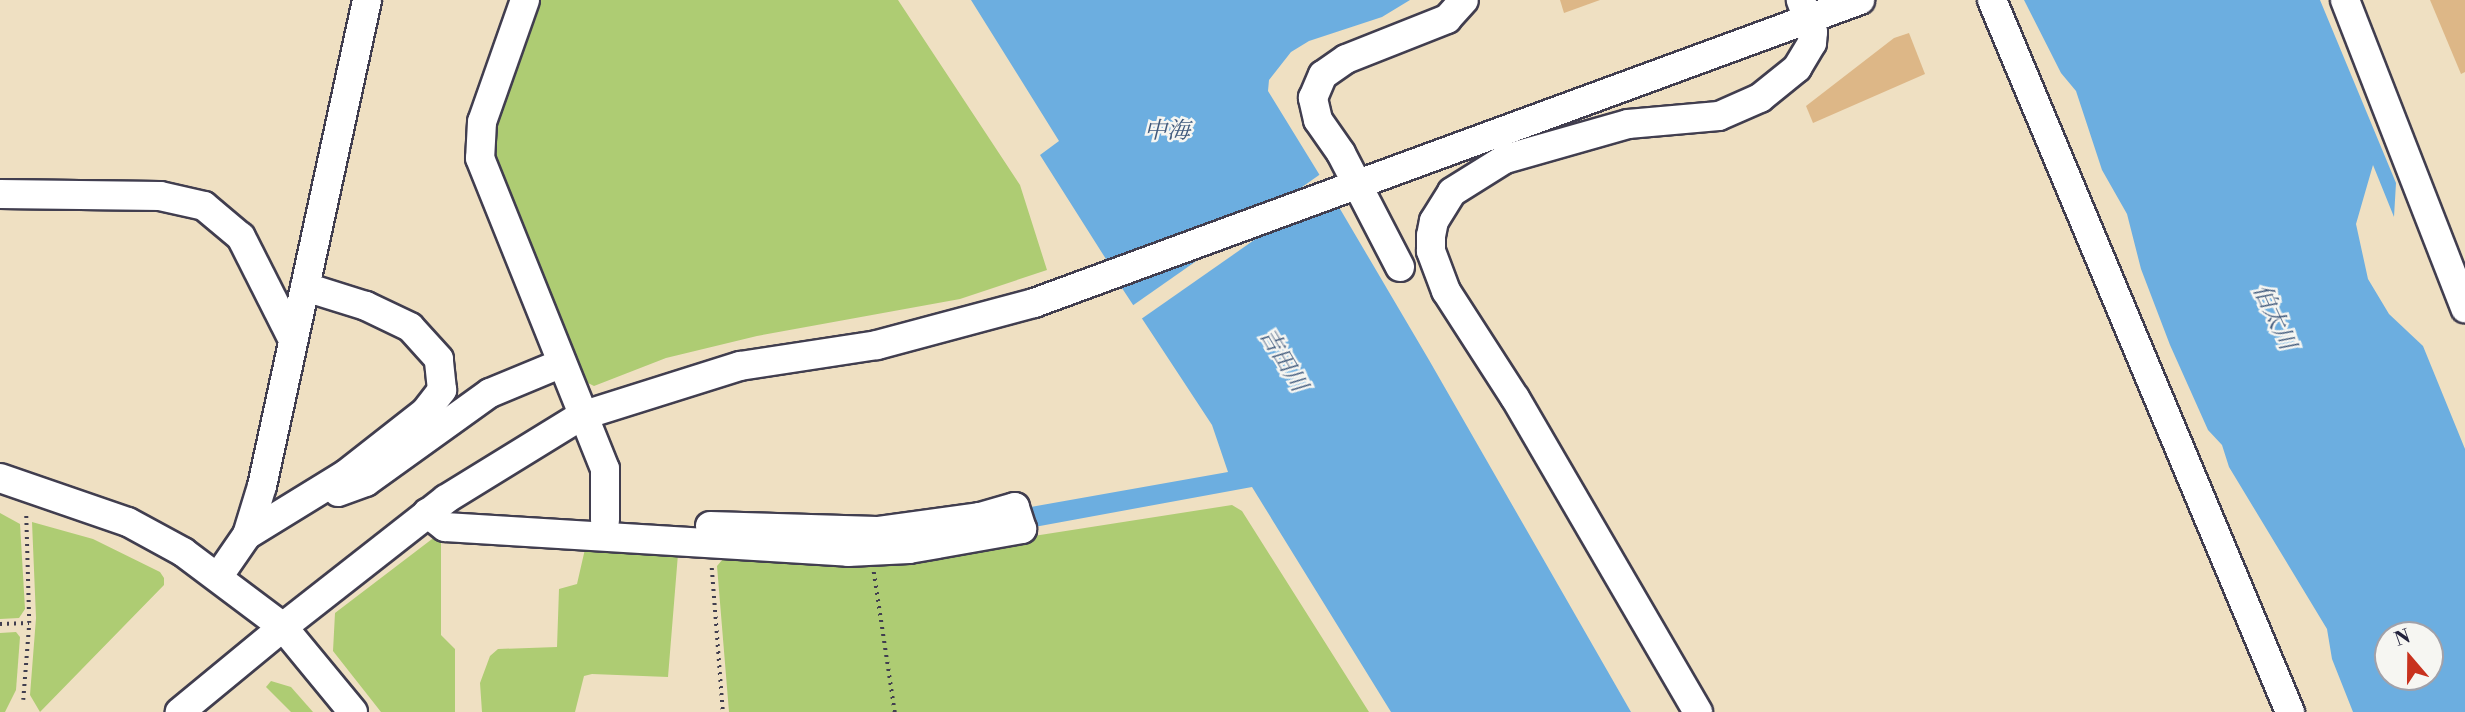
<!DOCTYPE html>
<html>
<head>
<meta charset="utf-8">
<style>
  body { margin:0 }
  #map { position:relative; width:2465px; height:712px; overflow:hidden; background:#efe0c2; font-family:"Libre Bodoni","Noto Serif JP",serif }
  div>[style] { position:absolute }
  .green>* { inset:0; background:#aecc73 }
  .water>* { inset:0; background:#6caee0 }
  .pier>* { inset:0; background:#efe0c2; transform-origin:0 0 }
  .building>* { inset:0; background:#ddb787 }
  .path>* { height:3.5px; margin-top:-1.75px; transform-origin:0; background:repeating-linear-gradient(90deg,#413e4f 0 2px,transparent 0 7px) }
  .roads { filter:drop-shadow(2px 0 #413e4f) drop-shadow(-2px 0 #413e4f) drop-shadow(0 2px #413e4f) drop-shadow(0 -2px #413e4f) }
  .minor>* { height:28px; margin:-14px; padding:0 14px; transform-origin:14px; border-radius:14px; background:#fff }
  span { translate:-50% -50%; white-space:nowrap; text-align:center; line-height:1.15; -webkit-text-stroke:5px #f6f6f2; paint-order:stroke }
  .water-label { font-size:23px; color:#405a7d; font-style:italic }
  .north { position:absolute; left:2374px; top:621px; width:70px; height:70px; box-sizing:border-box; background:#f6f6f2; border:2px solid #a1a1a9; border-radius:50%; rotate:340deg; font-size:19px; font-weight:700; line-height:28px; text-align:center; color:#22223b }
  .north::after { content:''; display:block; margin:auto; width:24px; height:32px; background:#c8321e; clip-path:polygon(50% 0,100% 100%,50% 72%,0 100%) }
</style>
</head>
<body>
<div id="map">
  <div class="green">
    <div style="clip-path:polygon(538px 0,898px 0,1020px 185px,1047px 270px,960px 299px,757px 336px,666px 358px,594px 386px,584px 381px,488px 143px)"></div>
    <div style="clip-path:polygon(1232px 505px,1242px 511px,1369px 712px,729px 712px,717px 566px,723px 559px,886px 559px)"></div>
    <div style="clip-path:polygon(0 513px,20px 524px,25px 609px,19px 618px,0 619px)"></div>
    <div style="clip-path:polygon(32px 522px,93px 539px,160px 572px,164px 578px,164px 585px,40px 712px,30px 695px,36px 618px)"></div>
    <div style="clip-path:polygon(436px 536px,441px 538px,441px 635px,455px 649px,455px 712px,381px 712px,333px 651px,335px 613px)"></div>
    <div style="clip-path:polygon(585px 549px,678px 554px,668px 677px,592px 674px,584px 676px,575px 712px,482px 712px,480px 683px,490px 656px,498px 649px,557px 647px,559px 589px,577px 584px)"></div>
    <div style="clip-path:polygon(16px 632px,20px 637px,16px 690px,5px 712px,0 712px,0 633px)"></div>
    <div style="clip-path:polygon(271px 681px,291px 687px,313px 712px,291px 712px,266px 687px)"></div>
  </div>
  <div class="water">
    <div style="clip-path:polygon(971px 0,1410px 0,1382px 17px,1309px 41px,1291px 52px,1269px 80px,1268px 91px,1327px 187px,1111px 267px,1040px 155px,1059px 141px)"></div>
    <div style="clip-path:polygon(evenodd,2024px 0,2320px 0,2396px 183px,2394px 217px,2373px 165px,2356px 224px,2368px 279px,2389px 314px,2423px 346px,2465px 449px,2465px 712px,2353px 712px,2332px 659px,2327px 629px,2229px 467px,2222px 445px,2208px 430px,2170px 345px,2141px 269px,2127px 214px,2102px 170px,2076px 91px,2061px 73px,2024px 0,2388px 635px,2430px 635px,2430px 677px,2388px 677px,2388px 635px)"></div>
    <div style="clip-path:polygon(1333px 197px,1429px 360px,1631px 712px,1391px 712px,1252px 487px,1029px 528px,1025px 508px,1228px 472px,1212px 425px,1116px 279px)"></div>
  </div>
  <div class="pier">
    <div style="left:1322px;top:173px;width:16px;height:238px;rotate:55deg"></div>
  </div>
  <div class="building">
    <div style="clip-path:polygon(1560px 0,1600px 0,1564px 13px)"></div>
    <div style="clip-path:polygon(2430px 0,2465px 0,2465px 72px,2461px 74px)"></div>
    <div style="clip-path:polygon(1909px 33px,1925px 74px,1813px 123px,1806px 106px,1894px 38px)"></div>
  </div>
  <div class="path">
    <div style="left:712px;top:568px;width:144px;rotate:85.6deg"></div>
    <div style="left:874px;top:572px;width:142px;rotate:81.5deg"></div>
    <div style="left:0;top:624px;width:29px;rotate:-2deg"></div>
    <div style="left:23px;top:700px;width:77px;rotate:-85.5deg"></div>
    <div style="left:29px;top:623px;width:110px;rotate:-91.6deg"></div>
  </div>
  <div class="roads">
    <div class="minor">
      <div style="left:525px;top:0;width:129px;rotate:109.4deg"></div>
      <div style="left:482px;top:122px;width:36px;rotate:93deg"></div>
      <div style="left:480px;top:158px;width:335px;rotate:68.1deg"></div>
      <div style="left:605px;top:469px;width:51px;rotate:90deg"></div>
      <div style="left:1992px;top:0;width:772px;rotate:67.29deg"></div>
      <div style="left:2345px;top:0;width:331px;rotate:68.7deg"></div>
      <div style="left:0;top:194px;width:160px;rotate:0.7deg"></div>
      <div style="left:160px;top:196px;width:45px;rotate:12.8deg"></div>
      <div style="left:204px;top:206px;width:48px;rotate:40deg"></div>
      <div style="left:241px;top:237px;width:115px;rotate:63.2deg"></div>
      <div style="left:1400px;top:267px;width:128px;rotate:-117.4deg"></div>
      <div style="left:1341px;top:153px;width:40px;rotate:-124.9deg"></div>
      <div style="left:1318px;top:120px;width:23px;rotate:-103deg"></div>
      <div style="left:1313px;top:98px;width:25px;rotate:-67deg"></div>
      <div style="left:1323px;top:75px;width:28px;rotate:-35deg"></div>
      <div style="left:1346px;top:59px;width:109px;rotate:-21.6deg"></div>
      <div style="left:1447px;top:19px;width:25px;rotate:-48deg"></div>
      <div style="left:0;top:478px;width:135px;rotate:19deg"></div>
      <div style="left:128px;top:522px;width:63px;rotate:28.6deg"></div>
      <div style="left:183px;top:552px;width:125px;rotate:36.9deg"></div>
      <div style="left:283px;top:627px;width:134px;rotate:140.5deg"></div>
      <div style="left:338px;top:492px;width:30px;rotate:-20deg"></div>
      <div style="left:366px;top:482px;width:153px;rotate:-35.7deg"></div>
      <div style="left:490px;top:393px;width:76px;rotate:-22.5deg"></div>
      <div style="left:427px;top:513px;width:23px;rotate:38deg"></div>
      <div style="left:445px;top:527px;width:404px;rotate:3.5deg"></div>
      <div style="left:848px;top:552px;width:61px;rotate:-2.8deg"></div>
      <div style="left:909px;top:549px;width:115px;rotate:-10deg"></div>
      <div style="left:1022px;top:529px;width:23px;rotate:-108deg"></div>
      <div style="left:1015px;top:507px;width:37px;rotate:164deg"></div>
      <div style="left:710px;top:526px;width:167px;rotate:1.7deg"></div>
      <div style="left:877px;top:531px;width:103px;rotate:-7.8deg"></div>
      <div style="left:979px;top:517px;width:7px;rotate:82deg"></div>
      <div style="left:247px;top:535px;width:116px;rotate:-31.6deg"></div>
      <div style="left:346px;top:474px;width:100px;rotate:-38.1deg"></div>
      <div style="left:425px;top:412px;width:28px;rotate:-52deg"></div>
      <div style="left:442px;top:390px;width:31px;rotate:-96deg"></div>
      <div style="left:439px;top:359px;width:43px;rotate:-132.2deg"></div>
      <div style="left:410px;top:327px;width:49px;rotate:-154.5deg"></div>
      <div style="left:366px;top:306px;width:64px;rotate:-162.7deg"></div>
      <div style="left:218px;top:577px;width:51px;rotate:-55.4deg"></div>
      <div style="left:247px;top:535px;width:51px;rotate:-73deg"></div>
      <div style="left:262px;top:486px;width:497px;rotate:-77.8deg"></div>
      <div style="left:353px;top:712px;width:110px;rotate:-129.5deg"></div>
      <div style="left:283px;top:627px;width:207px;rotate:-38.1deg"></div>
      <div style="left:446px;top:499px;width:158px;rotate:-31.6deg"></div>
      <div style="left:581px;top:416px;width:167px;rotate:-17.5deg"></div>
      <div style="left:740px;top:366px;width:139px;rotate:-8.7deg"></div>
      <div style="left:877px;top:345px;width:163px;rotate:-15deg"></div>
      <div style="left:1034px;top:303px;width:880px;rotate:-20.14deg"></div>
      <div style="left:1698px;top:712px;width:363px;rotate:-120.2deg"></div>
      <div style="left:1515px;top:398px;width:127px;rotate:-122.8deg"></div>
      <div style="left:1446px;top:291px;width:43px;rotate:-110.6deg"></div>
      <div style="left:1431px;top:251px;width:15px;rotate:-90deg"></div>
      <div style="left:1431px;top:236px;width:15px;rotate:-79deg"></div>
      <div style="left:1434px;top:221px;width:34px;rotate:-58deg"></div>
      <div style="left:1452px;top:192px;width:62px;rotate:-31.9deg"></div>
      <div style="left:1505px;top:159px;width:128px;rotate:-15.9deg"></div>
      <div style="left:1628px;top:124px;width:91px;rotate:-5deg"></div>
      <div style="left:1719px;top:116px;width:45px;rotate:-23.7deg"></div>
      <div style="left:1760px;top:98px;width:48px;rotate:-39deg"></div>
      <div style="left:1797px;top:68px;width:29px;rotate:-59deg"></div>
      <div style="left:1812px;top:43px;width:11px;rotate:-85deg"></div>
      <div style="left:1813px;top:32px;width:34px;rotate:-111deg"></div>
    </div>
  </div>
  <div class="water-label">
    <span style="left:1167px;top:131px">中海</span>
    <span style="left:2274px;top:317px;rotate:65deg">伯太川</span>
    <span style="left:1283px;top:360px;rotate:59deg">吉田川</span>
  </div>
  <div class="north">N</div>
</div>
</body>
</html>
